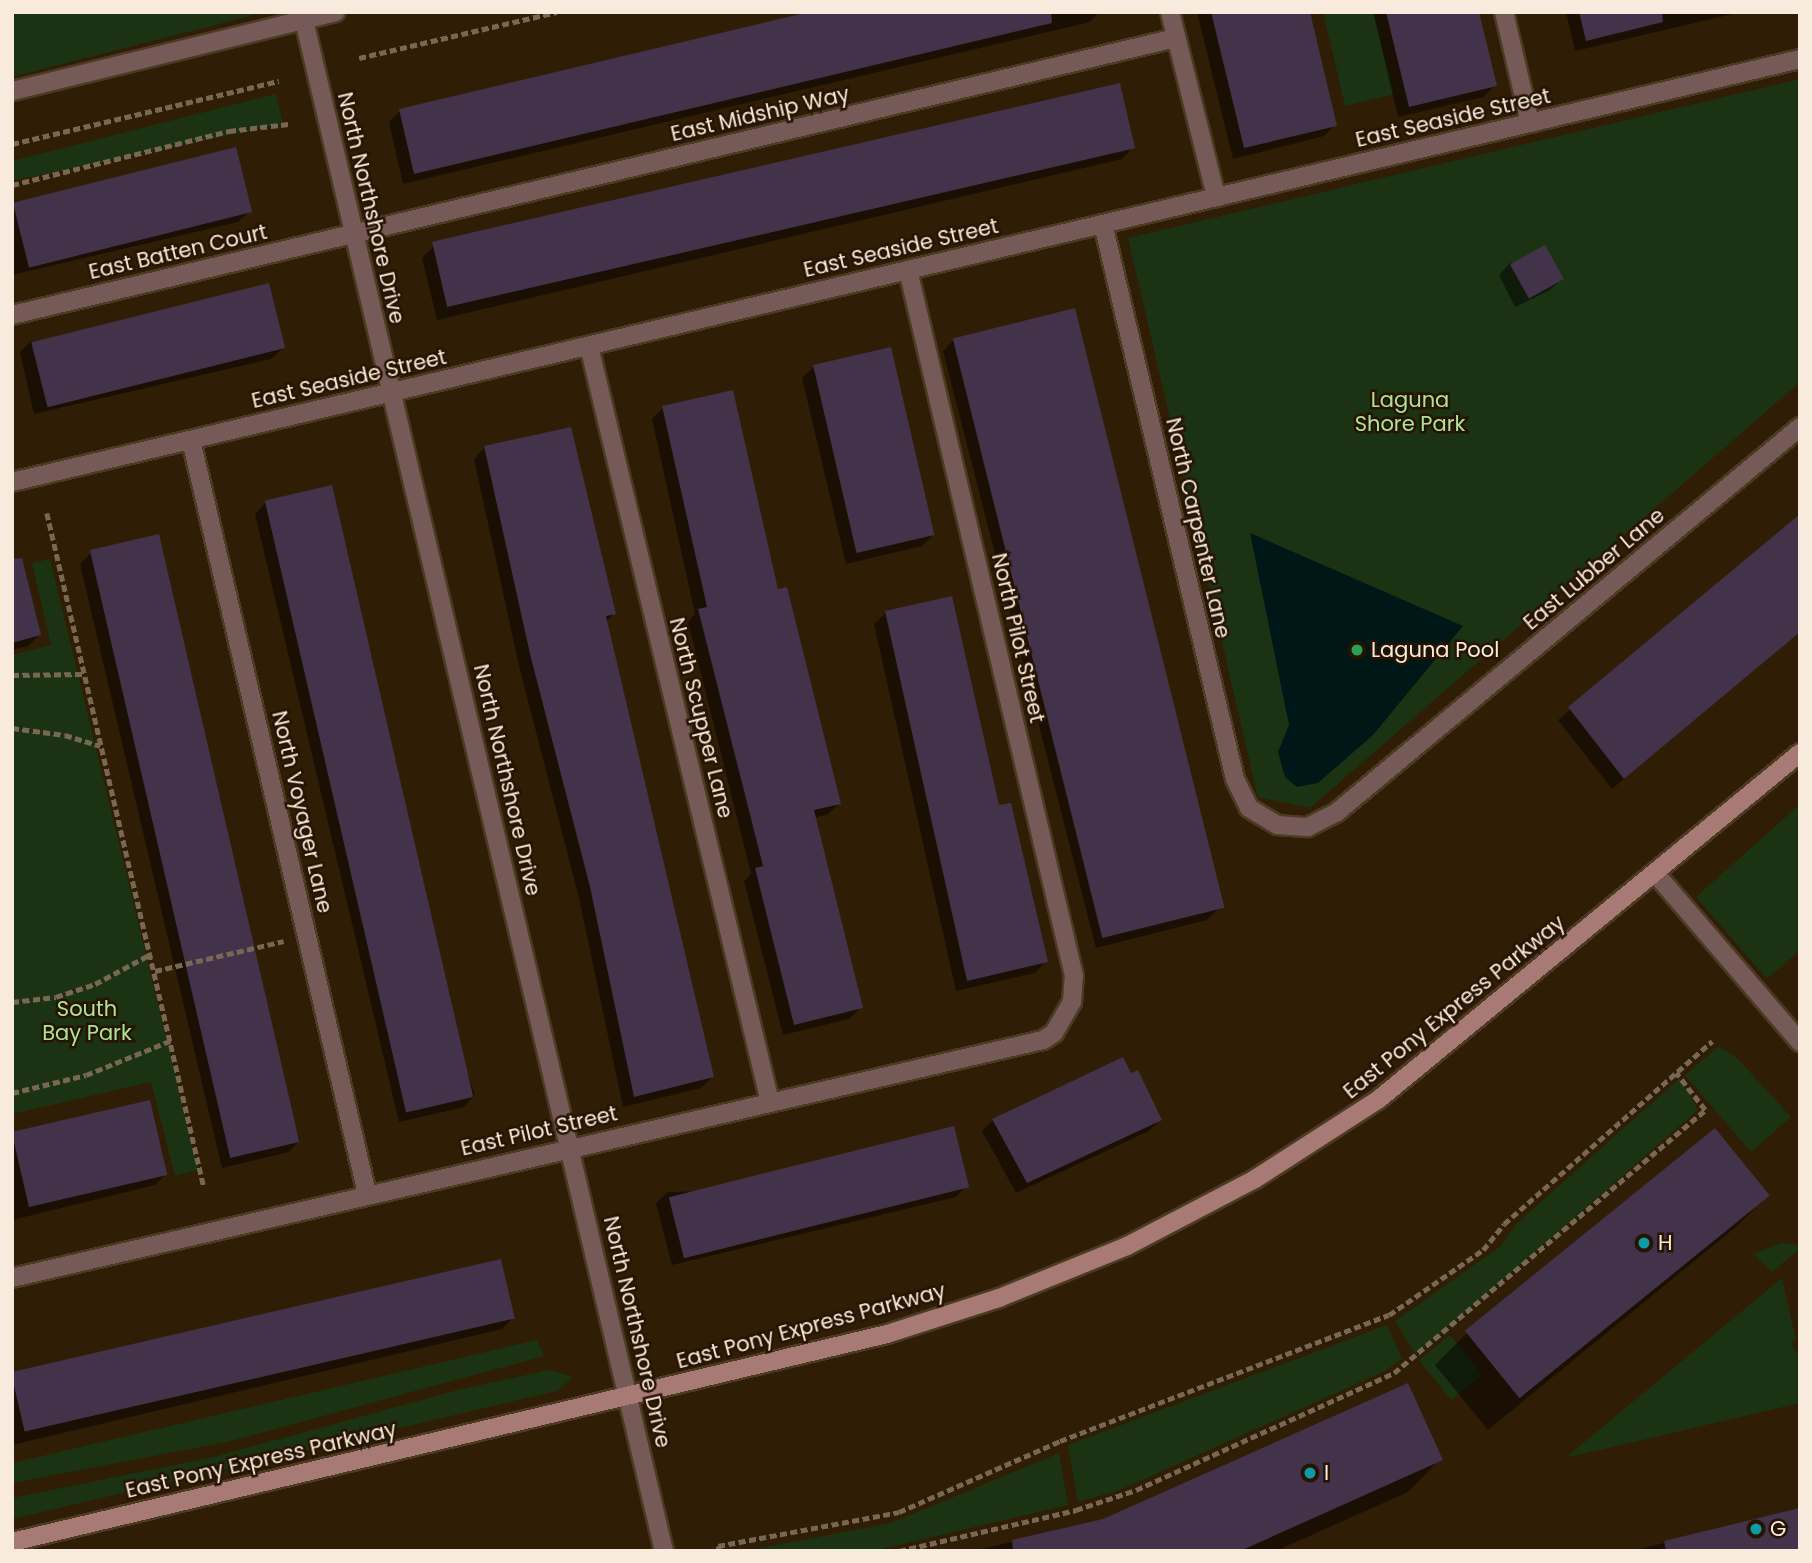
<!DOCTYPE html>
<html>
<head>
<meta charset="utf-8">
<style>
  body { margin:0 }
  #map { position:relative; width:1812px; height:1563px; overflow:hidden; background:#301d05; font-family:Poppins,sans-serif }
  div>[style] { position:absolute }
  .green>* { inset:0; background:#1b3313; transform-origin:0 0 }
  .water>* { inset:0; background:#001717 }
  .shadow>* { inset:0; background:#0007 }
  .building>* { inset:0; background:#42324a; transform-origin:0 0 }
  .path>* { height:4.5px; margin-top:-2.25px; transform-origin:0; background:repeating-linear-gradient(90deg,#786753 0 7px,transparent 0 10.5px) }
  .roads { filter:drop-shadow(2px 0 #4c3a23) drop-shadow(-2px 0 #4c3a23) drop-shadow(0 2px #4c3a23) drop-shadow(0 -2px #4c3a23) }
  .minor>* { height:18px; margin:-9px; padding:0 9px; transform-origin:9px; border-radius:9px; background:#765a57 }
  .tertiary>* { height:18px; margin:-9px; padding:0 9px; transform-origin:9px; border-radius:9px; background:#765a57 }
  .secondary>* { height:18px; margin:-9px; padding:0 9px; transform-origin:9px; border-radius:9px; background:#a77a75 }
  .dots>* { width:19px; height:19px; translate:-50% -50%; box-sizing:border-box; border:4px solid #261300; border-radius:50% }
  span { translate:-50% -50%; white-space:nowrap; text-align:center; line-height:1.15; -webkit-text-stroke:5px #261300; paint-order:stroke }
  .street-label { font-size:21px; color:#f8eadc }
  .park-label { font-size:21px; color:#abe39a }
  .poi-label { font-size:21px; color:#f8eadc }
  .left { translate:0 -50%; text-align:left }
  .frame { position:absolute; inset:0; border:14px solid #f8eadc; pointer-events:none }
</style>
</head>
<body>
<div id="map">
  <div class="green">
    <div style="clip-path:polygon(12px 12px,266px 12px,12px 77px)"></div>
    <div style="clip-path:polygon(1323px 12px,1374px 12px,1394px 94px,1345px 106px)"></div>
    <div style="clip-path:polygon(1800px 79px,1800px 382px,1310px 808px,1258px 797px,1128px 238px)"></div>
    <div style="clip-path:polygon(276px 94px,283px 124px,12px 181px,12px 161px)"></div>
    <div style="clip-path:polygon(50px 559px,198px 1170px,175px 1176px,151px 1082px,12px 1114px,12px 655px,51px 645px,32px 563px)"></div>
    <div style="clip-path:polygon(1800px 804px,1800px 950px,1767px 979px,1696px 897px)"></div>
    <div style="clip-path:polygon(1719px 1046px,1738px 1059px,1791px 1117px,1751px 1152px,1685px 1075px)"></div>
    <div style="clip-path:polygon(1680px 1078px,1698px 1110px,1416px 1355px,1395px 1321px,1501px 1246px,1515px 1225px)"></div>
    <div style="clip-path:polygon(1781px 1243px,1796px 1244px,1800px 1249px,1772px 1272px,1753px 1254px)"></div>
    <div style="clip-path:polygon(1782px 1278px,1796px 1340px,1792px 1341px,1794px 1350px,1800px 1353px,1800px 1403px,1565px 1458px)"></div>
    <div style="clip-path:polygon(1387px 1325px,1402px 1359px,1385px 1371px,1120px 1490px,1078px 1502px,1068px 1445px)"></div>
    <div style="left:1450px;top:1335px;width:51px;height:40px;rotate:51deg"></div>
    <div style="clip-path:polygon(537px 1340px,544px 1356px,227px 1442px,12px 1483px,12px 1463px)"></div>
    <div style="clip-path:polygon(549px 1370px,573px 1377px,557px 1391px,12px 1519px,12px 1498px,214px 1457px,458px 1390px)"></div>
    <div style="clip-path:polygon(1059px 1453px,1068px 1505px,873px 1551px,744px 1551px,891px 1523px)"></div>
  </div>
  <div class="water">
    <div style="clip-path:polygon(1250px 533px,1463px 626px,1373px 735px,1318px 783px,1297px 787px,1285px 777px,1278px 752px,1289px 725px)"></div>
  </div>
  <div class="shadow">
    <div style="clip-path:polygon(816px 12px,1099px 12px,1090px 22px,403px 184px,389px 122px,400px 111px)"></div>
    <div style="clip-path:polygon(1197px 12px,1308px 12px,1335px 125px,1324px 136px,1233px 159px)"></div>
    <div style="clip-path:polygon(1373px 12px,1478px 12px,1495px 85px,1484px 97px,1398px 117px)"></div>
    <div style="clip-path:polygon(1566px 12px,1741px 12px,1575px 51px)"></div>
    <div style="clip-path:polygon(1133px 147px,1122px 159px,437px 320px,422px 258px,433px 247px)"></div>
    <div style="clip-path:polygon(12px 201px,250px 211px,238px 222px,12px 275px)"></div>
    <div style="clip-path:polygon(1510px 263px,1562px 279px,1550px 290px,1515px 307px,1499px 275px)"></div>
    <div style="clip-path:polygon(954px 340px,1218px 909px,1207px 920px,1096px 948px,943px 351px)"></div>
    <div style="clip-path:polygon(31px 341px,283px 348px,271px 359px,34px 414px,20px 352px)"></div>
    <div style="clip-path:polygon(814px 367px,934px 534px,922px 546px,846px 564px,802px 378px)"></div>
    <div style="clip-path:polygon(663px 408px,777px 591px,840px 803px,828px 814px,814px 818px,861px 1008px,849px 1019px,783px 1035px,744px 881px,751px 874px,688px 622px,695px 614px,652px 419px)"></div>
    <div style="clip-path:polygon(485px 447px,614px 613px,606px 622px,713px 1076px,701px 1088px,623px 1107px,579px 898px,519px 666px,474px 459px)"></div>
    <div style="clip-path:polygon(266px 502px,475px 1095px,464px 1107px,399px 1122px,255px 514px)"></div>
    <div style="clip-path:polygon(1800px 517px,1800px 632px,1612px 789px,1558px 720px)"></div>
    <div style="clip-path:polygon(91px 553px,300px 1140px,289px 1152px,222px 1168px,80px 564px)"></div>
    <div style="clip-path:polygon(12px 566px,39px 635px,28px 646px,12px 650px)"></div>
    <div style="clip-path:polygon(886px 613px,997px 807px,1046px 961px,1035px 973px,956px 991px,874px 624px)"></div>
    <div style="clip-path:polygon(993px 1120px,1160px 1120px,1149px 1131px,1016px 1193px,982px 1131px)"></div>
    <div style="clip-path:polygon(12px 1136px,166px 1174px,155px 1185px,12px 1220px)"></div>
    <div style="clip-path:polygon(967px 1186px,956px 1197px,672px 1265px,656px 1203px,668px 1192px)"></div>
    <div style="clip-path:polygon(1768px 1195px,1736px 1227px,1488px 1430px,1435px 1365px,1467px 1333px)"></div>
    <div style="clip-path:polygon(513px 1318px,502px 1329px,12px 1445px,12px 1377px)"></div>
    <div style="clip-path:polygon(1440px 1459px,1408px 1492px,1276px 1551px,973px 1551px,1076px 1527px)"></div>
    <div style="clip-path:polygon(1800px 1510px,1800px 1551px,1631px 1551px)"></div>
  </div>
  <div class="building">
    <div style="clip-path:polygon(809px 12px,1051px 12px,1052px 23px,414px 174px,399px 109px)"></div>
    <div style="clip-path:polygon(1211px 12px,1310px 12px,1337px 126px,1244px 148px)"></div>
    <div style="clip-path:polygon(1386px 12px,1479px 12px,1497px 86px,1409px 107px)"></div>
    <div style="clip-path:polygon(1579px 12px,1662px 12px,1663px 22px,1586px 41px)"></div>
    <div style="left:1120px;top:83px;width:67px;height:706px;rotate:77deg"></div>
    <div style="left:236px;top:147px;width:67px;height:230px;rotate:76deg"></div>
    <div style="left:1545px;top:245px;width:39px;height:40px;rotate:61deg"></div>
    <div style="left:269px;top:283px;width:67px;height:245px;rotate:76deg"></div>
    <div style="left:1075px;top:308px;width:618px;height:126px;rotate:76deg"></div>
    <div style="left:891px;top:347px;width:193px;height:80px;rotate:77deg"></div>
    <div style="clip-path:polygon(733px 390px,778px 589px,787px 587px,841px 804px,814px 810px,863px 1008px,794px 1025px,755px 868px,763px 866px,698px 609px,707px 607px,662px 406px)"></div>
    <div style="clip-path:polygon(571px 427px,616px 614px,606px 616px,714px 1077px,634px 1097px,590px 887px,530px 654px,484px 446px)"></div>
    <div style="left:332px;top:485px;width:628px;height:69px;rotate:77deg"></div>
    <div style="clip-path:polygon(1800px 514px,1800px 632px,1624px 779px,1568px 707px)"></div>
    <div style="left:159px;top:534px;width:624px;height:71px;rotate:77deg"></div>
    <div style="clip-path:polygon(22px 558px,41px 635px,12px 643px,12px 559px)"></div>
    <div style="clip-path:polygon(952px 596px,999px 805px,1011px 803px,1048px 962px,967px 981px,885px 611px)"></div>
    <div style="clip-path:polygon(1123px 1057px,1131px 1073px,1138px 1070px,1162px 1120px,1027px 1183px,992px 1119px)"></div>
    <div style="left:150px;top:1100px;width:77px;height:142px;rotate:77deg"></div>
    <div style="left:954px;top:1126px;width:63px;height:294px;rotate:76deg"></div>
    <div style="left:1715px;top:1128px;width:87px;height:322px;rotate:51deg"></div>
    <div style="left:501px;top:1259px;width:61px;height:503px;rotate:77deg"></div>
    <div style="clip-path:polygon(1408px 1383px,1443px 1460px,1240px 1551px,1013px 1551px,1012px 1540px,1103px 1519px)"></div>
    <div style="clip-path:polygon(1800px 1508px,1800px 1551px,1666px 1551px,1664px 1541px)"></div>
  </div>
  <div class="path">
    <div style="left:359px;top:58px;width:203px;rotate:-13.1deg"></div>
    <div style="left:12px;top:144px;width:274px;rotate:-13.3deg"></div>
    <div style="left:12px;top:185px;width:224px;rotate:-14deg"></div>
    <div style="left:229px;top:131px;width:60px;rotate:-6.7deg"></div>
    <div style="left:47px;top:513px;width:692px;rotate:76.89deg"></div>
    <div style="left:12px;top:675px;width:72px;rotate:-0.8deg"></div>
    <div style="left:12px;top:728px;width:53px;rotate:7.5deg"></div>
    <div style="left:65px;top:735px;width:37px;rotate:17deg"></div>
    <div style="left:155px;top:971px;width:132px;rotate:-13.1deg"></div>
    <div style="left:12px;top:1002px;width:44px;rotate:-6.5deg"></div>
    <div style="left:56px;top:997px;width:41px;rotate:-18.4deg"></div>
    <div style="left:95px;top:984px;width:64px;rotate:-28.2deg"></div>
    <div style="left:12px;top:1093px;width:76px;rotate:-13.7deg"></div>
    <div style="left:86px;top:1075px;width:93px;rotate:-22.1deg"></div>
    <div style="left:719px;top:1551px;width:5px;rotate:-101deg"></div>
    <div style="left:718px;top:1546px;width:184px;rotate:-10.6deg"></div>
    <div style="left:899px;top:1512px;width:176px;rotate:-23.8deg"></div>
    <div style="left:1060px;top:1441px;width:352px;rotate:-21deg"></div>
    <div style="left:1389px;top:1315px;width:114px;rotate:-34.7deg"></div>
    <div style="left:1483px;top:1250px;width:33px;rotate:-51deg"></div>
    <div style="left:1504px;top:1224px;width:277px;rotate:-41.3deg"></div>
    <div style="left:899px;top:1551px;width:182px;rotate:-13deg"></div>
    <div style="left:1076px;top:1510px;width:63px;rotate:-18.4deg"></div>
    <div style="left:1136px;top:1490px;width:283px;rotate:-24.4deg"></div>
    <div style="left:1394px;top:1373px;width:407px;rotate:-40.2deg"></div>
    <div style="left:1705px;top:1110px;width:47px;rotate:-128.1deg"></div>
  </div>
  <div class="roads">
    <div class="minor">
      <div style="left:1170px;top:12px;width:191px;rotate:76deg"></div>
      <div style="left:1504px;top:12px;width:114px;rotate:76.8deg"></div>
      <div style="left:304px;top:20px;width:1573px;rotate:76.77deg"></div>
      <div style="left:1103px;top:224px;width:570px;rotate:76.62deg"></div>
      <div style="left:1235px;top:779px;width:32px;rotate:64deg"></div>
      <div style="left:1249px;top:808px;width:33px;rotate:31deg"></div>
      <div style="left:1277px;top:825px;width:31px;rotate:4deg"></div>
      <div style="left:1308px;top:827px;width:33px;rotate:-27deg"></div>
      <div style="left:1337px;top:812px;width:602px;rotate:-39.74deg"></div>
      <div style="left:12px;top:315px;width:1197px;rotate:-13.39deg"></div>
      <div style="left:589px;top:346px;width:777px;rotate:76.54deg"></div>
      <div style="left:191px;top:440px;width:774px;rotate:76.86deg"></div>
      <div style="left:12px;top:482px;width:1837px;rotate:-13.31deg"></div>
      <div style="left:1655px;top:873px;width:223px;rotate:49.4deg"></div>
      <div style="left:12px;top:1278px;width:1058px;rotate:-13deg"></div>
      <div style="left:1043px;top:1040px;width:13px;rotate:-32deg"></div>
      <div style="left:1054px;top:1033px;width:36px;rotate:-60deg"></div>
      <div style="left:1072px;top:1002px;width:26px;rotate:-86deg"></div>
      <div style="left:1074px;top:976px;width:725px;rotate:-103.23deg"></div>
    </div>
    <div class="tertiary">
      <div style="left:12px;top:91px;width:333px;rotate:-13.7deg"></div>
    </div>
    <div class="secondary">
      <div style="left:12px;top:1542px;width:899px;rotate:-13.37deg"></div>
      <div style="left:887px;top:1334px;width:118px;rotate:-17.8deg"></div>
      <div style="left:999px;top:1298px;width:138px;rotate:-22.1deg"></div>
      <div style="left:1127px;top:1246px;width:144px;rotate:-27.6deg"></div>
      <div style="left:1255px;top:1179px;width:148px;rotate:-32.8deg"></div>
      <div style="left:1379px;top:1099px;width:545px;rotate:-39.42deg"></div>
    </div>
  </div>
  <div class="dots">
    <div style="left:1357px;top:650px;background:#2e9e5b"></div>
    <div style="left:1644px;top:1243px;background:#0f9aa8"></div>
    <div style="left:1310px;top:1473px;background:#0f9aa8"></div>
    <div style="left:1756px;top:1529px;background:#0f9aa8"></div>
  </div>
  <div class="street-label">
    <span style="left:760px;top:114px;rotate:-13deg">East Midship Way</span>
    <span style="left:1453px;top:118px;rotate:-13deg">East Seaside Street</span>
    <span style="left:371px;top:208px;rotate:77deg">North Northshore Drive</span>
    <span style="left:901px;top:248px;rotate:-13deg">East Seaside Street</span>
    <span style="left:178px;top:252px;rotate:-13deg">East Batten Court</span>
    <span style="left:349px;top:379px;rotate:-13deg">East Seaside Street</span>
    <span style="left:1198px;top:528px;rotate:77deg">North Carpenter Lane</span>
    <span style="left:1594px;top:569px;rotate:-40deg">East Lubber Lane</span>
    <span style="left:1018px;top:638px;rotate:77deg">North Pilot Street</span>
    <span style="left:701px;top:718px;rotate:76deg">North Scupper Lane</span>
    <span style="left:507px;top:780px;rotate:77deg">North Northshore Drive</span>
    <span style="left:302px;top:812px;rotate:77deg">North Voyager Lane</span>
    <span style="left:1454px;top:1007px;rotate:-39deg">East Pony Express Parkway</span>
    <span style="left:539px;top:1131px;rotate:-13deg">East Pilot Street</span>
    <span style="left:811px;top:1326px;rotate:-15deg">East Pony Express Parkway</span>
    <span style="left:637px;top:1332px;rotate:77deg">North Northshore Drive</span>
    <span style="left:261px;top:1460px;rotate:-13deg">East Pony Express Parkway</span>
  </div>
  <div class="park-label">
    <span style="left:1410px;top:412px">Laguna<br>Shore Park</span>
    <span style="left:87px;top:1021px">South<br>Bay Park</span>
  </div>
  <div class="poi-label">
    <span class="left" style="left:1371px;top:650px">Laguna Pool</span>
    <span class="left" style="left:1658px;top:1243px">H</span>
    <span class="left" style="left:1324px;top:1473px">I</span>
    <span class="left" style="left:1770px;top:1529px">G</span>
  </div>
  <div class="frame"></div>
</div>
</body>
</html>
